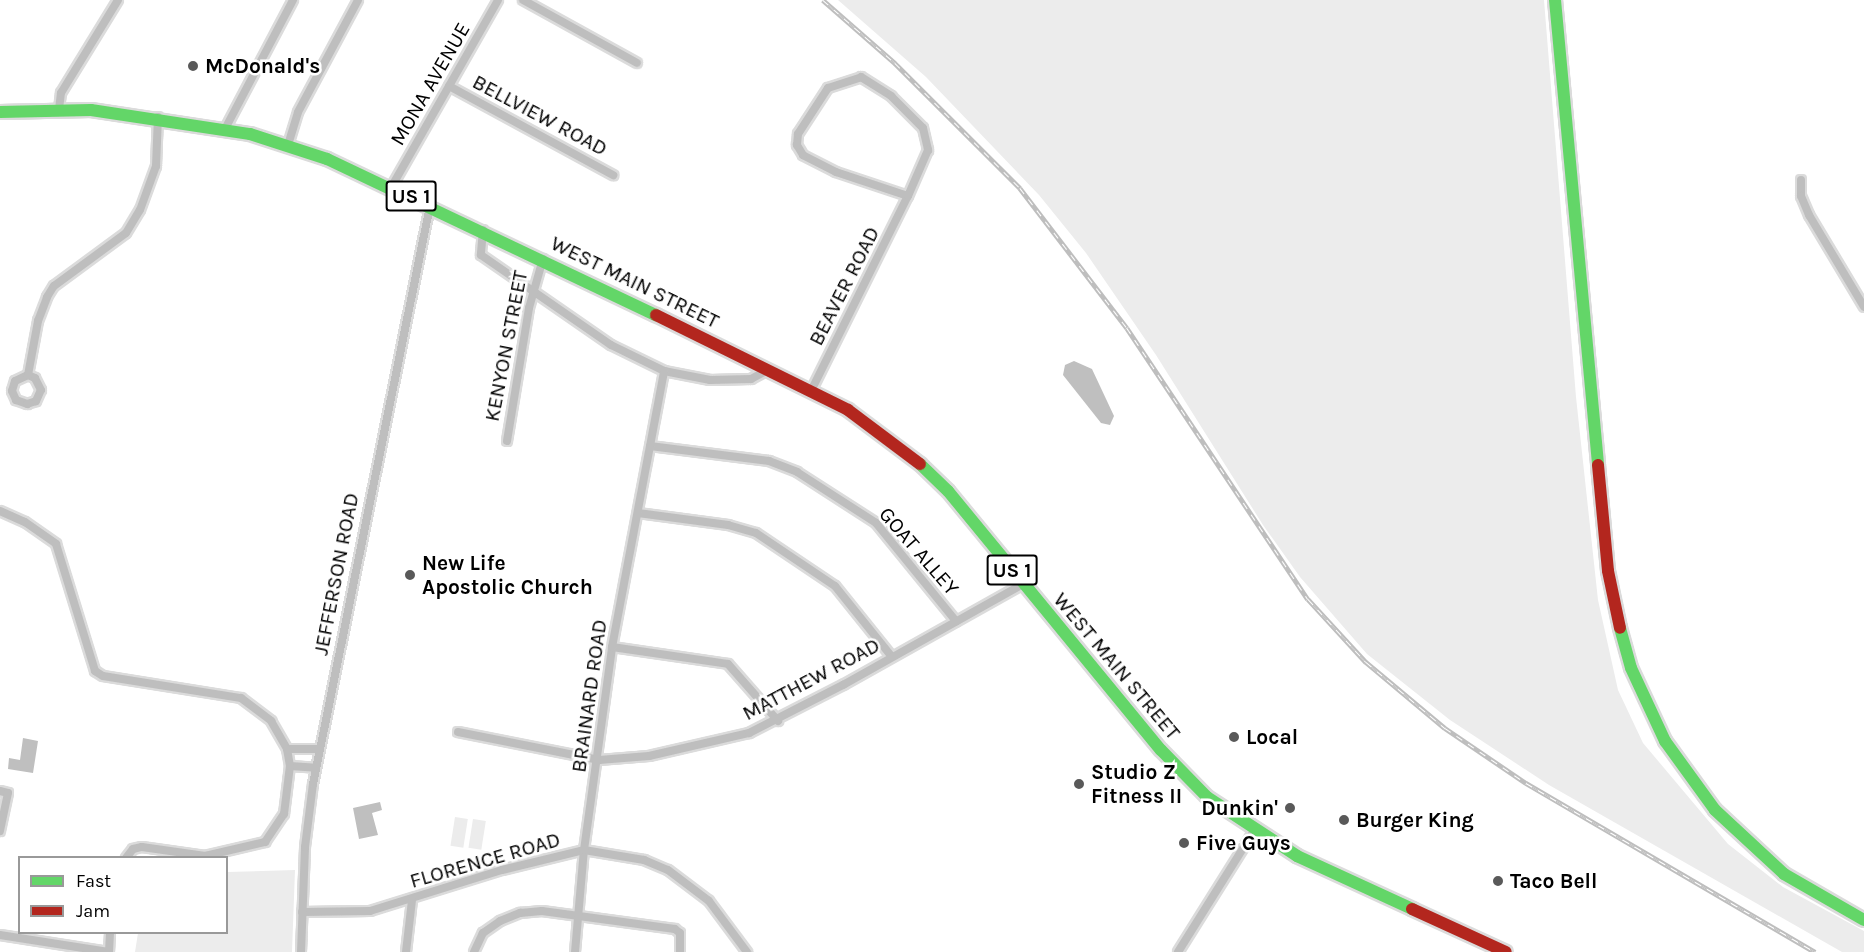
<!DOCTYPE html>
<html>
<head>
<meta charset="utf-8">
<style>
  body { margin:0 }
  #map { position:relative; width:1864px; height:952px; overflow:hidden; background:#fff; font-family:Karla,sans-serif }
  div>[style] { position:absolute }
  .green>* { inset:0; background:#ececec; transform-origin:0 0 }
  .water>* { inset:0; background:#bfbfbf }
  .roads { filter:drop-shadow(2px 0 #dbdbdb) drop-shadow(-2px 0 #dbdbdb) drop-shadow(0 2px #dbdbdb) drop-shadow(0 -2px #dbdbdb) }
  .street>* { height:8px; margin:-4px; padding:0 4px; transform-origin:4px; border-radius:4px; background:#bebebe }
  .fast>* { height:12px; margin:-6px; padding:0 6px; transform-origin:6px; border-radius:6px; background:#63d668 }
  .jam>* { height:12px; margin:-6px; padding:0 6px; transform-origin:6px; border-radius:6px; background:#b3261e }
  .rail>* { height:4.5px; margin-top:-2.25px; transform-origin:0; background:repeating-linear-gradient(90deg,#fff 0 7px,#bebebe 0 14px); box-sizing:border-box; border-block:2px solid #bebebe }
  .dots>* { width:16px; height:16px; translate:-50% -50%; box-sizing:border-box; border:3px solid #fff; border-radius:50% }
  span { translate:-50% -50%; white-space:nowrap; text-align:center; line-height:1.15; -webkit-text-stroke:5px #fff; paint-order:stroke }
  .shield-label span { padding:2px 4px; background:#fff; border:2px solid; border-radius:4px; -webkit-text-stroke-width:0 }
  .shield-label { font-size:20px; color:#000; font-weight:700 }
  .poi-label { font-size:21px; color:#000; font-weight:700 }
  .left { translate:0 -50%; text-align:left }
  .right { translate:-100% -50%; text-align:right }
  .street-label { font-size:21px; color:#000 }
  .legend { position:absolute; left:18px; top:856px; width:210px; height:78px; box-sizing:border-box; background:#fff; border:2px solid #999; margin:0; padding:8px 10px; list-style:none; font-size:18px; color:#000 }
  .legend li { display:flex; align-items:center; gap:12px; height:30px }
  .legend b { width:30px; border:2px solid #999 }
</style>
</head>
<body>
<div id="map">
  <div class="green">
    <div style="clip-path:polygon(838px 0,1544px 0,1576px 397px,1598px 600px,1618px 690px,1643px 743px,1728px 844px,1783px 887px,1864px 931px,1864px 952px,1842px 952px,1549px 785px,1450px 720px,1367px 654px,1300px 577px,1263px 525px,1156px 355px,1086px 253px,1039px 195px,926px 77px)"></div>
    <div style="left:455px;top:817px;width:13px;height:29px;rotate:9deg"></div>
    <div style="left:473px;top:819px;width:13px;height:29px;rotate:9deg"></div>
    <div style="clip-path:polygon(295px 870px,292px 952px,135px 952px,138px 933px,226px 932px,227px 872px)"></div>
  </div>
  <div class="water">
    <div style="clip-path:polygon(1074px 361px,1092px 369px,1114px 416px,1110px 425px,1101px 423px,1063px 375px,1065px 365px)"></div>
    <div style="clip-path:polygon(23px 738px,38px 741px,33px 773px,8px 769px,9px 758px,20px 760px)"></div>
    <div style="clip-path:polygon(380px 802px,382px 810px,372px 813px,378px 835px,359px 839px,353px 808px)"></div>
  </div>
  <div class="roads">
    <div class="street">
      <div style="left:523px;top:0;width:130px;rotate:28.9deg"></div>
      <div style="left:449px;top:86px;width:187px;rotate:28.5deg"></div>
      <div style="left:59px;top:109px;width:16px;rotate:-83deg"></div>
      <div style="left:61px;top:93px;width:109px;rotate:-58.5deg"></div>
      <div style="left:225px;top:129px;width:146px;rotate:-62.2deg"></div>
      <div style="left:288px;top:145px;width:34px;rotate:-73deg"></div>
      <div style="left:298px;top:112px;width:127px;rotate:-61.8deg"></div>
      <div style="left:1801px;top:180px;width:16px;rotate:90deg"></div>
      <div style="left:1801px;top:196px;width:21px;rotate:67deg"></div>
      <div style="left:1809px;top:215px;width:107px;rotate:59.1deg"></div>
      <div style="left:392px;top:186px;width:214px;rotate:-60.3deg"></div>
      <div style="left:483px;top:230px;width:25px;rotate:95deg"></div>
      <div style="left:481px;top:255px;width:158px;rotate:34.7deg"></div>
      <div style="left:611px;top:345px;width:59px;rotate:26.1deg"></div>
      <div style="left:664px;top:371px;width:47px;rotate:11.1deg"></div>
      <div style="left:710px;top:380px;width:41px;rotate:-1.4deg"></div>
      <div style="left:751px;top:379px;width:19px;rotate:-28deg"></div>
      <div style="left:28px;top:375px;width:14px;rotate:155deg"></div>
      <div style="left:15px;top:381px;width:10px;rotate:107deg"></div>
      <div style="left:12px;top:391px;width:10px;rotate:66deg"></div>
      <div style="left:16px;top:400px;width:12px;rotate:20deg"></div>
      <div style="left:27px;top:404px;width:9px;rotate:-18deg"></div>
      <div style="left:36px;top:401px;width:12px;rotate:-66deg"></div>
      <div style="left:41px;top:390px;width:13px;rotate:-117deg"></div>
      <div style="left:35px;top:378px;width:8px;rotate:-157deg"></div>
      <div style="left:28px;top:375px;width:55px;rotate:-79.5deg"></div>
      <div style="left:38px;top:321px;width:26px;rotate:-69deg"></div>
      <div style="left:47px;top:297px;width:13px;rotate:-58deg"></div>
      <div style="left:54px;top:286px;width:89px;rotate:-36.4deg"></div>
      <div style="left:126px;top:233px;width:27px;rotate:-59deg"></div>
      <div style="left:140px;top:210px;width:47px;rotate:-70deg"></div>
      <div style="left:156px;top:166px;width:49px;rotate:-87.7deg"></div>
      <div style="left:811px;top:391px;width:218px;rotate:-63.6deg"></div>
      <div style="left:908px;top:196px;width:76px;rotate:-161.6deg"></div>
      <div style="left:836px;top:172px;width:37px;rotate:-153deg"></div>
      <div style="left:803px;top:155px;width:12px;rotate:-121deg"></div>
      <div style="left:797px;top:145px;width:11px;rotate:-85deg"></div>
      <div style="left:798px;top:134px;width:55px;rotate:-56.9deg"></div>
      <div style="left:828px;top:88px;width:35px;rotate:-18deg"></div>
      <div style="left:861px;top:77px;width:36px;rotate:32deg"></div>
      <div style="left:891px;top:96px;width:45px;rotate:45deg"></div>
      <div style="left:923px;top:128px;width:23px;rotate:77deg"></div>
      <div style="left:928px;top:150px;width:50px;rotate:113.5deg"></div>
      <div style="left:507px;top:441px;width:135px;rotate:-80.6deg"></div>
      <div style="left:529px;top:308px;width:51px;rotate:-74.1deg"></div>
      <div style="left:650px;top:446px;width:120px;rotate:7.2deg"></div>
      <div style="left:769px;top:461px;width:30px;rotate:21deg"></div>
      <div style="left:797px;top:472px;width:94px;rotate:32.8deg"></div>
      <div style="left:876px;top:523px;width:127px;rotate:50.8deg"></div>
      <div style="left:0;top:511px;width:27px;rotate:24deg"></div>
      <div style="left:25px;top:522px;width:38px;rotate:35deg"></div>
      <div style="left:56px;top:544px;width:133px;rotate:72.9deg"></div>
      <div style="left:95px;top:671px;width:9px;rotate:32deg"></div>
      <div style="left:103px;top:676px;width:140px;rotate:9.1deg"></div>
      <div style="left:241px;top:698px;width:38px;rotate:37deg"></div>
      <div style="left:271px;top:721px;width:32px;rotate:60deg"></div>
      <div style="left:287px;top:749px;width:33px"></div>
      <div style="left:638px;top:513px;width:91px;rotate:7.6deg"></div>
      <div style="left:728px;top:525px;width:29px;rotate:16deg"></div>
      <div style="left:756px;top:533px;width:95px;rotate:33.9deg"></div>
      <div style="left:835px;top:586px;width:91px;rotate:51.2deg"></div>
      <div style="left:612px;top:647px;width:117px;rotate:8.3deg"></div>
      <div style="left:728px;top:664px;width:76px;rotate:48.7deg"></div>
      <div style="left:458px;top:732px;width:144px;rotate:11.2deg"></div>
      <div style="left:599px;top:760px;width:50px;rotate:-4.6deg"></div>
      <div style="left:649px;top:756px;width:103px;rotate:-13deg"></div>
      <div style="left:749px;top:733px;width:106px;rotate:-27.1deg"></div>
      <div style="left:843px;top:685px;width:206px;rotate:-29.3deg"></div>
      <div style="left:290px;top:766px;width:26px;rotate:4deg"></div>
      <div style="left:0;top:791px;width:8px;rotate:14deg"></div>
      <div style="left:8px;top:793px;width:39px;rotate:102deg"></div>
      <div style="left:126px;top:858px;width:11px;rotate:-52deg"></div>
      <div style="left:133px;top:849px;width:9px;rotate:-13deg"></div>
      <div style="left:142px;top:847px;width:64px;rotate:8.1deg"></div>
      <div style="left:205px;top:856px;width:62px;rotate:-13.1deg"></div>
      <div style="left:265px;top:842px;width:34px;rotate:-56deg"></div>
      <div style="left:284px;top:814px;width:48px;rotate:-82.9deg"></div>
      <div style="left:290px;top:766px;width:17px;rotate:-100deg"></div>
      <div style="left:302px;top:912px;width:68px;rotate:-0.8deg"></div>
      <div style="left:370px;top:911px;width:138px;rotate:-17.3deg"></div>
      <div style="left:502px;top:870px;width:84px;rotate:-13.7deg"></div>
      <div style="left:584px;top:850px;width:61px;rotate:9.5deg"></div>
      <div style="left:644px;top:860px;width:26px;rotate:23deg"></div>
      <div style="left:668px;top:870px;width:51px;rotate:37.1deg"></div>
      <div style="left:709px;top:901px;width:64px;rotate:53.3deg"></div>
      <div style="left:0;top:935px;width:110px;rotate:8.9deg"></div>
      <div style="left:109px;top:952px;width:20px;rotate:-87deg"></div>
      <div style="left:301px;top:952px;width:105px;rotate:-87.8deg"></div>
      <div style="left:305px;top:847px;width:64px;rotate:-82.8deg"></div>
      <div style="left:313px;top:784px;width:590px;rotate:-78.56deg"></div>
      <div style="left:406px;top:952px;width:52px;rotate:-83.4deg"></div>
      <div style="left:474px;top:952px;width:21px;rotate:-65deg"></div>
      <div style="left:483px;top:933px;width:21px;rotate:-35deg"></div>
      <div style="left:500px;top:921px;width:22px;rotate:-22deg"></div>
      <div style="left:520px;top:913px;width:22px;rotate:-5deg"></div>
      <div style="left:542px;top:911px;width:134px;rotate:7.7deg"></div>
      <div style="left:675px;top:929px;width:6px;rotate:39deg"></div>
      <div style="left:680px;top:933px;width:19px;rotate:90deg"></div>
      <div style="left:575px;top:952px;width:102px;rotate:-85deg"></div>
      <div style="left:584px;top:850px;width:205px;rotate:-82.1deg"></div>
      <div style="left:612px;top:647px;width:281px;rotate:-79.3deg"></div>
      <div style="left:1178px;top:952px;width:143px;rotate:-57.9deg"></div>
    </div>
    <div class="fast">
      <div style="left:1555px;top:0;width:467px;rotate:84.7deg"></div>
      <div style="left:0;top:112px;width:91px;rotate:-1.3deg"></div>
      <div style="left:91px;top:110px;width:161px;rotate:8.6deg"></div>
      <div style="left:250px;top:134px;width:81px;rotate:18deg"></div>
      <div style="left:327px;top:159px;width:364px;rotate:25.4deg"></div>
      <div style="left:920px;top:464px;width:39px;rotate:44deg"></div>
      <div style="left:948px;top:491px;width:335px;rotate:50.6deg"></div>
      <div style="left:1161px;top:750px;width:66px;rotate:45.6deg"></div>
      <div style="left:1207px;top:797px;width:108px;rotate:33.2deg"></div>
      <div style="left:1297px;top:856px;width:127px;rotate:24.7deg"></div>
      <div style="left:1620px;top:628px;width:41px;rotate:74.6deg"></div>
      <div style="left:1631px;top:668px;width:81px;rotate:65deg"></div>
      <div style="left:1665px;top:741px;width:85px;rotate:54.1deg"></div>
      <div style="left:1715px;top:810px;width:94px;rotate:42.8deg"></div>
      <div style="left:1784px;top:874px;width:92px;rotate:29.9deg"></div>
    </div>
    <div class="jam">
      <div style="left:656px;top:315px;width:214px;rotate:26.3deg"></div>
      <div style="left:848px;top:410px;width:90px;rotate:36.9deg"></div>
      <div style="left:1598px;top:465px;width:106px;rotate:84.6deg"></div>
      <div style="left:1608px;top:571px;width:58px;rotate:78.1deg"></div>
      <div style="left:1412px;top:909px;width:103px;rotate:24.6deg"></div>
    </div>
  </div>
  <div class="rail">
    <div style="left:823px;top:0;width:96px;rotate:41.2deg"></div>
    <div style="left:895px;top:63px;width:177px;rotate:45deg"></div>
    <div style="left:1020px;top:188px;width:176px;rotate:52.6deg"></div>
    <div style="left:1127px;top:328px;width:326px;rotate:56.3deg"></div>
    <div style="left:1308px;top:599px;width:86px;rotate:47.4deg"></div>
    <div style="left:1366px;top:662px;width:103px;rotate:39.9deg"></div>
    <div style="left:1445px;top:728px;width:98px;rotate:34.2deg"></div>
    <div style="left:1526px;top:783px;width:335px;rotate:30.3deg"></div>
  </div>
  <div class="dots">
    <div style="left:193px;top:66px;background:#595959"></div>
    <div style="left:410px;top:575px;background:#595959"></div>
    <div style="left:1234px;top:737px;background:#595959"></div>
    <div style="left:1079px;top:784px;background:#595959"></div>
    <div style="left:1290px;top:808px;background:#595959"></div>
    <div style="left:1344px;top:820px;background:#595959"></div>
    <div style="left:1184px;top:843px;background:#595959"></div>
    <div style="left:1498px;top:881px;background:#595959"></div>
  </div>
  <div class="shield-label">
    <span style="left:411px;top:196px">US 1</span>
    <span style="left:1012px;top:570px">US 1</span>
  </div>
  <div class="poi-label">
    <span class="left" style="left:205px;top:66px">McDonald's</span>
    <span class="left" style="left:422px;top:575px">New Life<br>Apostolic Church</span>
    <span class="left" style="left:1246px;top:737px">Local</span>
    <span class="left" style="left:1091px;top:784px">Studio Z<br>Fitness II</span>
    <span class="right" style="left:1278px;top:808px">Dunkin'</span>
    <span class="left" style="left:1356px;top:820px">Burger King</span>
    <span class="left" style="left:1196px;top:843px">Five Guys</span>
    <span class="left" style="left:1510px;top:881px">Taco Bell</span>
  </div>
  <div class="street-label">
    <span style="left:430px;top:84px;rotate:-60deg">MONA AVENUE</span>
    <span style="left:540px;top:115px;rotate:28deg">BELLVIEW ROAD</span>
    <span style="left:635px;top:282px;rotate:26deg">WEST MAIN STREET</span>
    <span style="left:844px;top:286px;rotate:-63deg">BEAVER ROAD</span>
    <span style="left:506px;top:346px;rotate:-79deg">KENYON STREET</span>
    <span style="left:919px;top:551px;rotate:49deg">GOAT ALLEY</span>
    <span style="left:336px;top:574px;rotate:-79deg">JEFFERSON ROAD</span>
    <span style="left:1117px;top:666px;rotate:50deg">WEST MAIN STREET</span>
    <span style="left:811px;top:679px;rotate:-28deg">MATTHEW ROAD</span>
    <span style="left:589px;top:696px;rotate:-82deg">BRAINARD ROAD</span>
    <span style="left:485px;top:860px;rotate:-16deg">FLORENCE ROAD</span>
  </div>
  <ul class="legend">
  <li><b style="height:8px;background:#63d668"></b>Fast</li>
  <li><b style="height:8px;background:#b3261e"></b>Jam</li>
  </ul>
</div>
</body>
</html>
